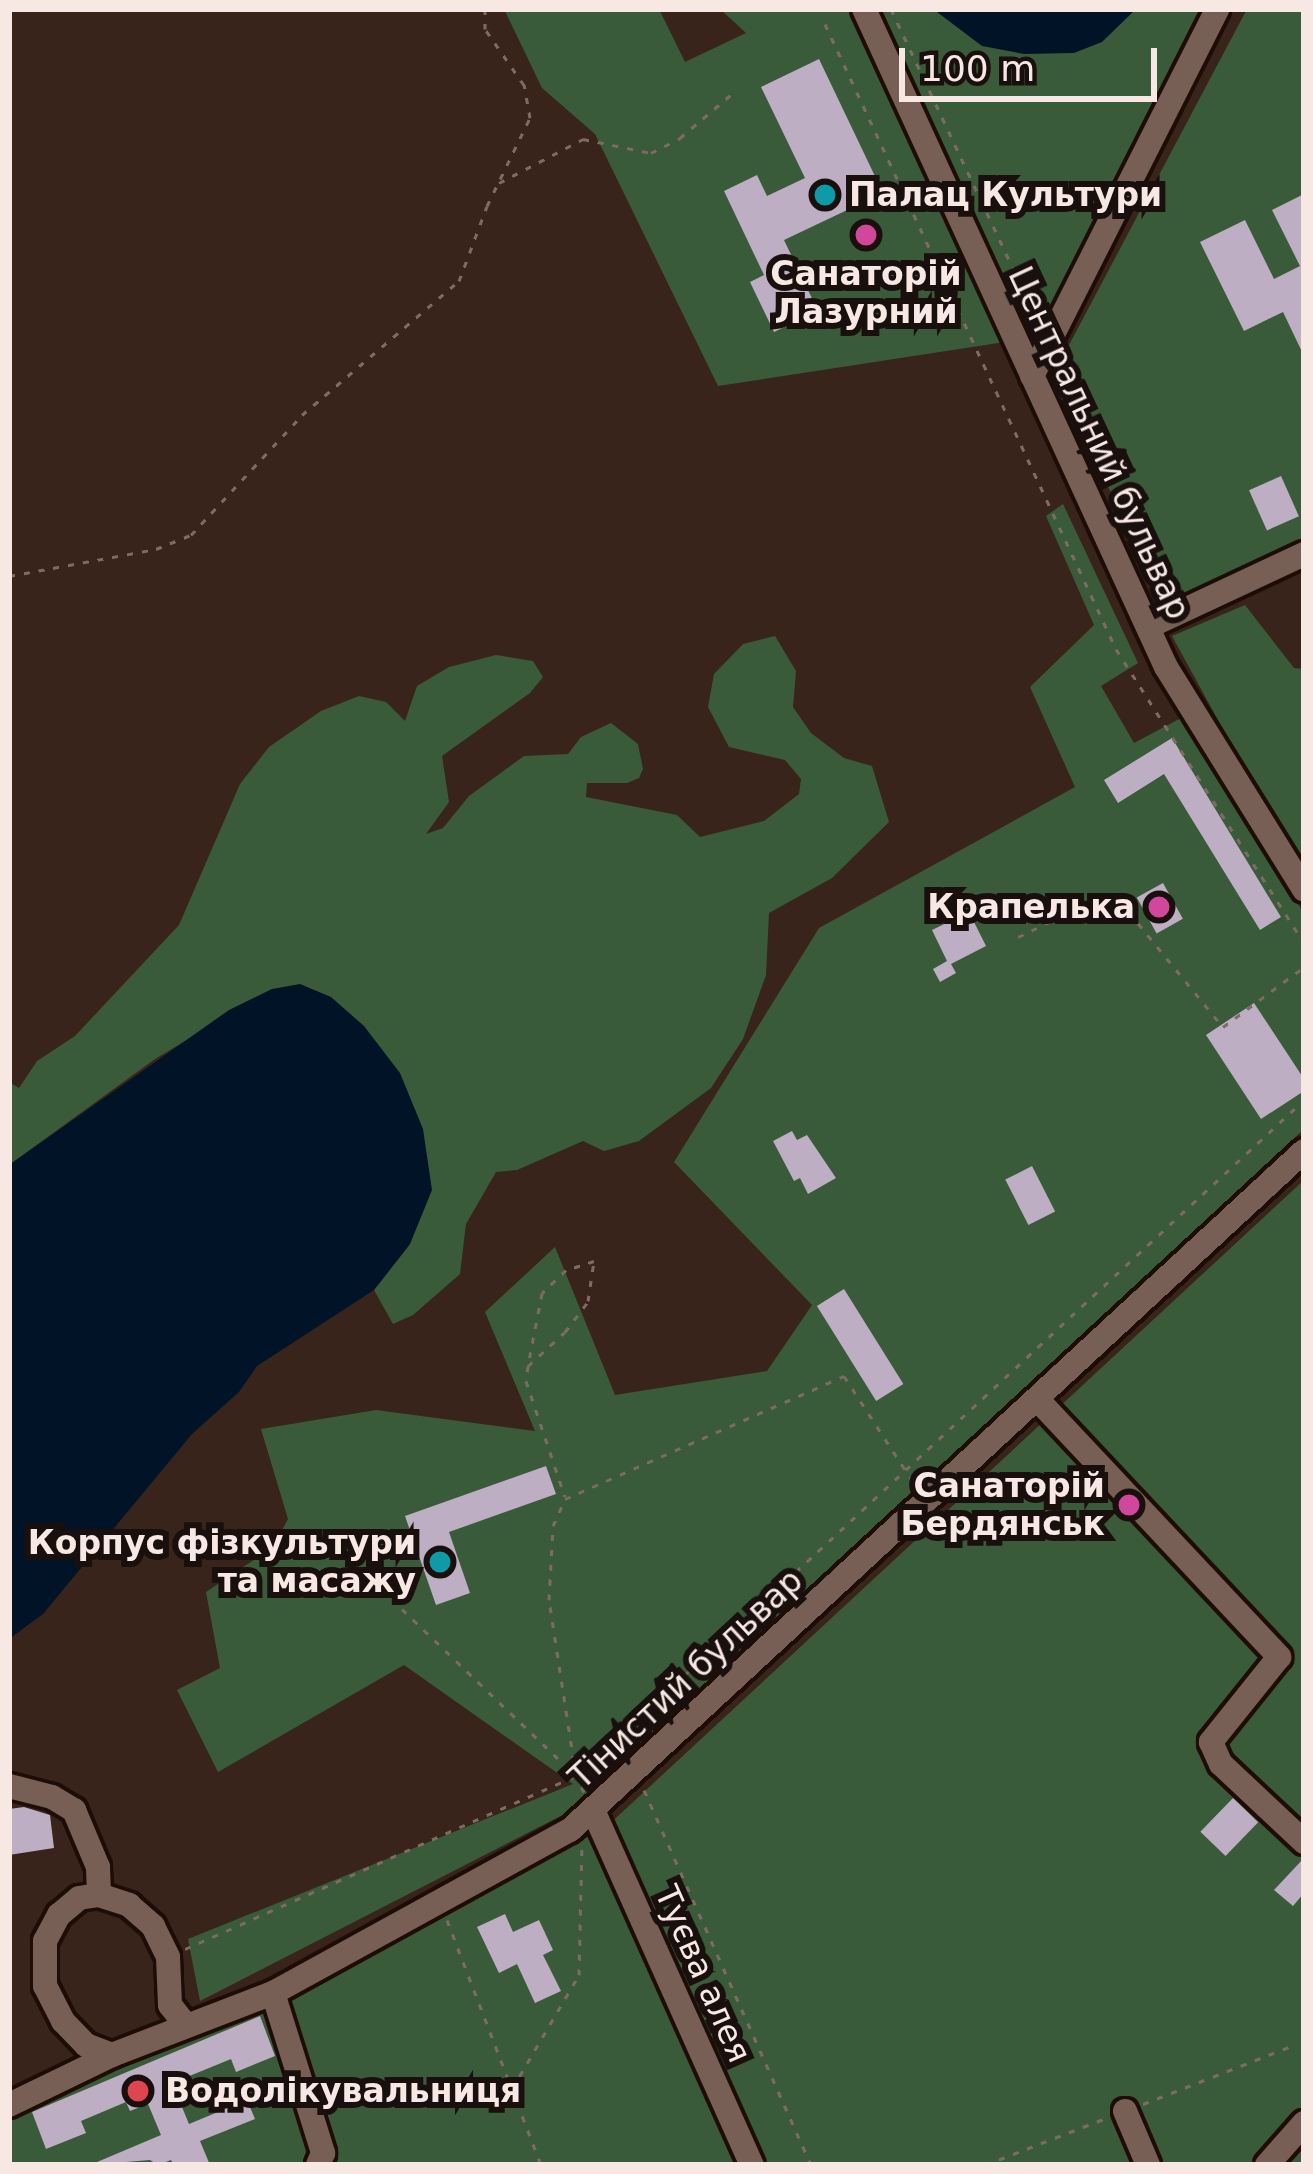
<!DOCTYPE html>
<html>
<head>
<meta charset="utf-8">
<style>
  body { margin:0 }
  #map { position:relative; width:1313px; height:2174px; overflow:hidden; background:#38241b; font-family:"DejaVu Sans",sans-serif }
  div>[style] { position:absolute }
  .green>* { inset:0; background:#3a5b39 }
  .water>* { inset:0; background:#011427 }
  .building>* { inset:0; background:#bdaec3; transform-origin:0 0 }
  .path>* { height:3px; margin-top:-1.5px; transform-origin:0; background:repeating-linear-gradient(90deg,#7d6b64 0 6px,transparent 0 15px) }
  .roads { filter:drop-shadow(3px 0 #1e0c06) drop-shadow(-3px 0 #1e0c06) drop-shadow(0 3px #1e0c06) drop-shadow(0 -3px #1e0c06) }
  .minor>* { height:24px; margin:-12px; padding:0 12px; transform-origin:12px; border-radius:12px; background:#775f56 }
  .dots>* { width:33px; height:33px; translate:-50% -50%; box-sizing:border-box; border:6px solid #190f0c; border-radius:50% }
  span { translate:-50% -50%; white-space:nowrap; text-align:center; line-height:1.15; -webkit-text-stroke:12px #190f0c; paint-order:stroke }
  .poi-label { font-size:33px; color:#f7e8e3; font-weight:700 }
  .left { translate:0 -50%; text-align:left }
  .right { translate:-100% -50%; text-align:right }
  .street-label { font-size:33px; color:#f7e8e3 }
  .frame { position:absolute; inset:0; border:12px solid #f7e8e3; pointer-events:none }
  .scale { position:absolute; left:899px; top:48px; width:258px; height:54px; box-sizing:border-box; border:6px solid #f7e8e3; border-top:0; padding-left:15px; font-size:36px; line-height:42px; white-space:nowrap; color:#f7e8e3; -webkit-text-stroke:9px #190f0c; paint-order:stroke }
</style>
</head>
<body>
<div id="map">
  <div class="green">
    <div style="clip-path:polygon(504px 9px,659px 9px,685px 62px,746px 33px,720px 9px,1203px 9px,1037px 337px,718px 386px,595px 134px,542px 88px)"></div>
    <div style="clip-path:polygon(1247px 9px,1304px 9px,1304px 542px,1170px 604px,1051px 379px)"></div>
    <div style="clip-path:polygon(1063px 504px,1138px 663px,1101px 686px,1134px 743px,1183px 717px,1304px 914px,1304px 1129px,582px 1805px,200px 2001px,188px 1939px,573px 1784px,404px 1665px,218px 1772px,177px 1690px,220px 1668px,206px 1592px,273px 1547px,288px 1519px,261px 1429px,376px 1410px,535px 1431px,485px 1312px,555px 1247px,615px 1395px,767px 1371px,812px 1305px,674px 1162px,819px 928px,1075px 787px,1030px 687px,1094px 625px,1046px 516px)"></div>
    <div style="clip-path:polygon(1245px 605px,1294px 668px,1304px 669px,1304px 877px,1172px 636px)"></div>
    <div style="clip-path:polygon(775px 636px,796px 671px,793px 707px,811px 733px,844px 758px,872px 766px,889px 822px,832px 878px,769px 913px,766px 975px,743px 1039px,711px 1088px,639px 1141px,604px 1151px,583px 1141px,517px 1170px,496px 1172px,466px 1224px,460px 1274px,413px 1315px,393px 1324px,374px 1290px,410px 1244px,272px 989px,155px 1059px,9px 1165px,9px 1082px,19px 1088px,37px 1061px,75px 1036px,179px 925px,240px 784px,269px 747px,321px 711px,359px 696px,386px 702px,405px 721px,417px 686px,449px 667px,496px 655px,533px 661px,543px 677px,530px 693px,442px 756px,449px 802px,426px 834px,443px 828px,469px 796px,524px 756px,568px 754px,581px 737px,611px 723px,638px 744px,643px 769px,639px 778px,627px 783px,587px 783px,586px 797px,677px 815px,700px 837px,764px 821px,799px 794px,801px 779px,785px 760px,729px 747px,708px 707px,714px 674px,743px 644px)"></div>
    <div style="clip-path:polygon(1304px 1180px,1304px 2165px,9px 2165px,9px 2121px,21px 2101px,288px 1985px,604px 1829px)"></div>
  </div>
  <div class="water">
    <div style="clip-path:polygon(933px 9px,1136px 9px,1102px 42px,1074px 53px,1024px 54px,982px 46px)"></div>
    <div style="clip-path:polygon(300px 984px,331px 997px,364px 1026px,400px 1073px,423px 1129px,432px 1190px,410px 1244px,374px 1290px,257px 1366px,239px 1392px,192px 1434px,43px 1614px,9px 1639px,9px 1165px,229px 1010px,272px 989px)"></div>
  </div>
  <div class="building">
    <div style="clip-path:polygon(819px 59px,883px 193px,784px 240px,818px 311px,774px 332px,750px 282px,764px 275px,724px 191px,757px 175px,767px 196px,805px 178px,761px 87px)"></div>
    <div style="clip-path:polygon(1304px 194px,1304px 356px,1283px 312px,1244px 331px,1200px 242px,1245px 220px,1274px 279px,1300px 266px,1272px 210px)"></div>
    <div style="left:1281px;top:476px;width:44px;height:35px;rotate:66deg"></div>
    <div style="clip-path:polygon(1172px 738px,1281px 917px,1260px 930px,1164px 774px,1118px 803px,1104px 780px)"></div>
    <div style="left:1163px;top:883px;width:41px;height:30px;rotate:61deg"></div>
    <div style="clip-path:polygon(969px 912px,986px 946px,951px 964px,956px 973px,940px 982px,933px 969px,947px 961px,932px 930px)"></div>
    <div style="clip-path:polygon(1254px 1003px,1304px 1079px,1304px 1091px,1261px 1119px,1206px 1035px)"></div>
    <div style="clip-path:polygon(792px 1131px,797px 1140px,807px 1135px,836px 1178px,808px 1194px,800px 1178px,794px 1181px,773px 1141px)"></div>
    <div style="left:1032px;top:1166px;width:51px;height:30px;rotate:63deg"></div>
    <div style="left:844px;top:1289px;width:112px;height:32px;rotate:58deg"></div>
    <div style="clip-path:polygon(546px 1466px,556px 1494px,449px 1532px,470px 1593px,436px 1605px,405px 1516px)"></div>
    <div style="left:1233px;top:1798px;width:35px;height:47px;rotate:44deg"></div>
    <div style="clip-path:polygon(24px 1807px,50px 1815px,54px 1848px,9px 1855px,9px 1809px)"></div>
    <div style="clip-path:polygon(1304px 1858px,1304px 1893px,1293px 1906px,1274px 1890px)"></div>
    <div style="clip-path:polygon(505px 1914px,513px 1932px,539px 1920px,553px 1950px,543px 1955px,561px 1991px,535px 2003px,517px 1964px,499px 1973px,477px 1927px)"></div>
    <div style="clip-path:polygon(260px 2016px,275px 2056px,236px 2072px,231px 2059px,187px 2077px,192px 2089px,177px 2095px,189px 2124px,247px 2100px,255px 2119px,200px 2141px,210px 2165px,174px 2165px,171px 2160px,158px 2165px,150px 2160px,90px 2165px,161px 2135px,148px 2104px,130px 2111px,126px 2102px,81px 2121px,86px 2133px,46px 2149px,32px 2112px)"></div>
  </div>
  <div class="path">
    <div style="left:891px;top:9px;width:340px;rotate:64.8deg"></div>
    <div style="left:825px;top:24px;width:689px;rotate:65.03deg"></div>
    <div style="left:1116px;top:649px;width:349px;rotate:57.4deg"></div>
    <div style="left:499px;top:183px;width:95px;rotate:-27.6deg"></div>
    <div style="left:583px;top:139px;width:69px;rotate:11.6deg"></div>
    <div style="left:651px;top:153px;width:33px;rotate:-27deg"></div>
    <div style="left:680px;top:138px;width:71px;rotate:-40.4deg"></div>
    <div style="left:9px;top:576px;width:149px;rotate:-10.4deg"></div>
    <div style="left:156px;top:549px;width:38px;rotate:-22deg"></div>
    <div style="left:191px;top:535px;width:163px;rotate:-47.2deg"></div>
    <div style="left:302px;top:415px;width:206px;rotate:-40.5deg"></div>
    <div style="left:459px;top:281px;width:80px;rotate:-69.5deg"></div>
    <div style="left:487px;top:206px;width:98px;rotate:-64deg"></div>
    <div style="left:530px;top:118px;width:34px;rotate:-100deg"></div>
    <div style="left:524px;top:85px;width:68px;rotate:-124.9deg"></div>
    <div style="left:485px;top:29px;width:20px;rotate:-90deg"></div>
    <div style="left:1018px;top:937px;width:92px;rotate:-25.7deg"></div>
    <div style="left:1101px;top:897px;width:18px;rotate:9deg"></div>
    <div style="left:1119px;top:900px;width:164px;rotate:50.7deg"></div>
    <div style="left:1223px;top:1027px;width:101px;rotate:-36.5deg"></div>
    <div style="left:528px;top:1366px;width:50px;rotate:-42.6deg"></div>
    <div style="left:565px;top:1332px;width:39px;rotate:-53deg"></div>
    <div style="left:588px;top:1301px;width:40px;rotate:-81.5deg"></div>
    <div style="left:594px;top:1261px;width:29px;rotate:162deg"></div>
    <div style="left:566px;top:1270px;width:33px;rotate:136deg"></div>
    <div style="left:542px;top:1293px;width:74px;rotate:100.9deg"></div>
    <div style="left:528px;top:1366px;width:15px;rotate:98deg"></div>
    <div style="left:526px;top:1381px;width:122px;rotate:71.4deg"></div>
    <div style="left:402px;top:1609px;width:240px;rotate:43.8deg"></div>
    <div style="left:644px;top:1790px;width:411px;rotate:66deg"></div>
    <div style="left:584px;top:1792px;width:18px;rotate:-117deg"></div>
    <div style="left:576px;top:1776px;width:178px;rotate:-98.7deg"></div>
    <div style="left:549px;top:1600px;width:74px;rotate:-86.9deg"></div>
    <div style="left:553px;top:1526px;width:30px;rotate:-66deg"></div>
    <div style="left:565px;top:1499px;width:305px;rotate:-23.8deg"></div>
    <div style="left:844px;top:1376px;width:130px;rotate:56.9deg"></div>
    <div style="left:447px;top:1920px;width:262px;rotate:69deg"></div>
    <div style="left:185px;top:1949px;width:428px;rotate:-23.9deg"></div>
    <div style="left:576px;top:1776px;width:993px;rotate:-42.88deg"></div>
    <div style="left:512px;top:2089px;width:132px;rotate:-59.6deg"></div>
    <div style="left:579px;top:1975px;width:130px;rotate:-88.7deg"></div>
    <div style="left:1143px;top:2104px;width:157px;rotate:-21.3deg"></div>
    <div style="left:985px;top:2165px;width:130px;rotate:-21.2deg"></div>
  </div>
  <div class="roads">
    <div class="minor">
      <div style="left:864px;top:9px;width:724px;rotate:65.35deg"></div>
      <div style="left:1166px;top:667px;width:262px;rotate:58.2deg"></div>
      <div style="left:1032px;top:376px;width:411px;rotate:-63.2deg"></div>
      <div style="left:1148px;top:627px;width:172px;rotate:-25.1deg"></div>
      <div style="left:1037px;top:1399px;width:354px;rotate:46.8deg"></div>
      <div style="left:1279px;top:1657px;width:109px;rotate:128.7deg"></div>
      <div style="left:1211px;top:1742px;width:24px;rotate:66deg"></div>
      <div style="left:1221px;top:1764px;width:114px;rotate:43.2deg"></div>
      <div style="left:9px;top:1786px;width:44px;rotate:14.3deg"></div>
      <div style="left:52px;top:1797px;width:26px;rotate:31deg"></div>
      <div style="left:74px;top:1810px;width:62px;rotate:67.2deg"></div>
      <div style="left:98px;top:1867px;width:28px;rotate:88deg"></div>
      <div style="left:593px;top:1810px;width:389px;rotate:65.9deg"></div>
      <div style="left:273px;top:1993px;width:168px;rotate:72.6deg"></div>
      <div style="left:323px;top:2153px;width:13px;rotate:113deg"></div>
      <div style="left:112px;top:2055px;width:28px;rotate:-159deg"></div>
      <div style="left:86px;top:2045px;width:33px;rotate:-134deg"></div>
      <div style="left:63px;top:2021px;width:39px;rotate:-117deg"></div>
      <div style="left:45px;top:1986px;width:45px;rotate:-90deg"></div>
      <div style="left:45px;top:1941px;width:30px;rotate:-62deg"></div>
      <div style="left:59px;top:1915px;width:26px;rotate:-40deg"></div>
      <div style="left:79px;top:1898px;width:20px;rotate:-9deg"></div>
      <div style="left:99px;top:1895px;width:32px;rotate:18deg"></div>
      <div style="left:129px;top:1905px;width:32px;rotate:41deg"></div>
      <div style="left:153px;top:1926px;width:34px;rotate:64deg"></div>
      <div style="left:168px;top:1957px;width:48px;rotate:87.6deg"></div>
      <div style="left:170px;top:2005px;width:24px;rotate:52deg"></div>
      <div style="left:9px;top:2105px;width:114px;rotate:-25.9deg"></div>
      <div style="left:112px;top:2055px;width:173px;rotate:-21.1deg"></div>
      <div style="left:273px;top:1993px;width:339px;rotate:-28.8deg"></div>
      <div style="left:570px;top:1830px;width:1000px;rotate:-42.77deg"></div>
      <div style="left:1125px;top:2111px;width:59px;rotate:66.9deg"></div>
      <div style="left:1267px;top:2165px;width:56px;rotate:-48.6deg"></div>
    </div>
  </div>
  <div class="dots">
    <div style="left:825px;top:195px;background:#0f9aa8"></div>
    <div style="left:866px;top:235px;background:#d1479c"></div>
    <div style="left:1159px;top:907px;background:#d1479c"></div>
    <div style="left:1129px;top:1505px;background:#d1479c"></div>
    <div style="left:440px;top:1562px;background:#0f9aa8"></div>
    <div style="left:138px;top:2091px;background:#e0444e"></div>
  </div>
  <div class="poi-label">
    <span class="left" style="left:849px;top:195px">Палац Культури</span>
    <span style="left:866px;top:293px">Санаторій<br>Лазурний</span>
    <span class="right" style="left:1135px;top:907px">Крапелька</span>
    <span class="right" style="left:1105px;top:1505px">Санаторій<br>Бердянськ</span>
    <span class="right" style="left:416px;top:1562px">Корпус фізкультури<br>та масажу</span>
    <span class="left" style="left:165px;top:2091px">Водолікувальниця</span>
  </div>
  <div class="street-label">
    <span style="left:1099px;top:443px;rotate:65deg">Центральний бульвар</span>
    <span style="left:686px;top:1679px;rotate:-43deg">Тінистий бульвар</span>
    <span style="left:703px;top:1974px;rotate:66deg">Туєва алея</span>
  </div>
  <div class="frame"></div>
  <div class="scale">100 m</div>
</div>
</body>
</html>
